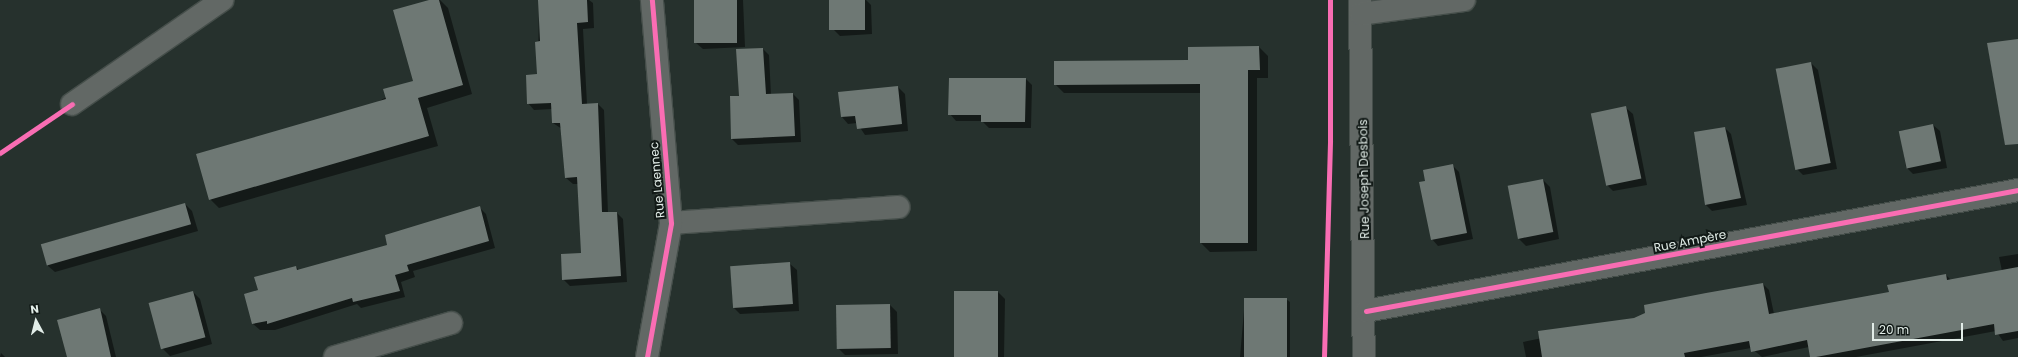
<!DOCTYPE html>
<html>
<head>
<meta charset="utf-8">
<style>
  body { margin:0 }
  #map { position:relative; width:2018px; height:357px; overflow:hidden; background:#26312d; font-family:Poppins,sans-serif }
  div>[style] { position:absolute }
  .shadow>* { inset:0; background:#0007 }
  .building>* { inset:0; background:#6e7874; transform-origin:0 0 }
  .roads { filter:drop-shadow(1px 0 #454e4a) drop-shadow(-1px 0 #454e4a) drop-shadow(0 1px #454e4a) drop-shadow(0 -1px #454e4a) }
  .street>* { height:22px; margin:-11px; padding:0 11px; transform-origin:11px; border-radius:11px; background:#626865 }
  .cycleway>* { height:5px; margin:-2.5px; padding:0 2.5px; transform-origin:2.5px; border-radius:2.5px; background:#f96db3 }
  span { translate:-50% -50%; white-space:nowrap; text-align:center; line-height:1.15; -webkit-text-stroke:4px #121a17; paint-order:stroke }
  .street-label { font-size:12px; color:#e2ede8 }
  .north { position:absolute; left:16px; top:301px; width:40px; height:40px; -webkit-text-stroke:3px #121a17; paint-order:stroke; rotate:353deg; font-size:11px; font-weight:700; line-height:16px; text-align:center; color:#e2ede8 }
  .north::after { content:''; display:block; margin:auto; width:14px; height:18px; background:#e2ede8; clip-path:polygon(50% 0,100% 100%,50% 72%,0 100%) }
  .scale { position:absolute; left:1872px; top:323px; width:91px; height:18px; box-sizing:border-box; border:2px solid #e2ede8; border-top:0; padding-left:5px; font-size:12px; line-height:14px; white-space:nowrap; color:#e2ede8; -webkit-text-stroke:3px #121a17; paint-order:stroke }
</style>
</head>
<body>
<div id="map">
  <div class="shadow">
    <div style="clip-path:polygon(433px 0,440px 0,448px 8px,472px 94px,427px 108px,438px 146px,219px 208px,210px 199px,414px 81px)"></div>
    <div style="clip-path:polygon(539px 0,589px 0,593px 3px,594px 28px,583px 29px,587px 104px,598px 104px,604px 110px,608px 213px,617px 213px,623px 219px,627px 282px,570px 286px,563px 279px,582px 254px,578px 184px,573px 184px,566px 178px,562px 129px,553px 123px,552px 109px,534px 110px,528px 103px,538px 75px)"></div>
    <div style="clip-path:polygon(695px 0,743px 0,745px 47px,703px 49px,696px 43px)"></div>
    <div style="clip-path:polygon(830px 0,866px 0,871px 5px,872px 34px,840px 36px,833px 29px)"></div>
    <div style="clip-path:polygon(1259px 47px,1268px 56px,1268px 78px,1257px 78px,1257px 251px,1210px 252px,1201px 243px,1201px 93px,1064px 93px,1055px 84px,1189px 61px,1189px 48px)"></div>
    <div style="clip-path:polygon(763px 49px,769px 55px,771px 95px,793px 94px,799px 100px,801px 142px,738px 145px,732px 139px,731px 97px,740px 97px)"></div>
    <div style="clip-path:polygon(1811px 63px,1818px 70px,1837px 169px,1803px 175px,1796px 168px)"></div>
    <div style="clip-path:polygon(1026px 79px,1032px 85px,1031px 128px,989px 128px,982px 121px,956px 121px,950px 114px)"></div>
    <div style="clip-path:polygon(898px 87px,905px 94px,908px 131px,865px 135px,857px 123px,848px 124px,842px 117px)"></div>
    <div style="clip-path:polygon(1626px 108px,1633px 114px,1647px 185px,1613px 191px,1606px 184px,1593px 114px)"></div>
    <div style="clip-path:polygon(1933px 125px,1940px 131px,1947px 168px,1913px 174px,1906px 167px,1900px 131px)"></div>
    <div style="clip-path:polygon(1725px 128px,1731px 134px,1747px 205px,1712px 211px,1706px 205px)"></div>
    <div style="clip-path:polygon(1452px 165px,1459px 172px,1473px 239px,1438px 246px,1432px 239px,1426px 182px)"></div>
    <div style="clip-path:polygon(1543px 180px,1550px 187px,1559px 239px,1526px 246px,1519px 239px)"></div>
    <div style="clip-path:polygon(185px 204px,192px 211px,198px 231px,55px 272px,48px 266px,42px 244px)"></div>
    <div style="clip-path:polygon(479px 207px,486px 214px,495px 248px,413px 271px,415px 277px,401px 282px,405px 297px,361px 308px,357px 304px,275px 330px,260px 330px,253px 324px,245px 295px,259px 291px,296px 267px,300px 271px,388px 246px)"></div>
    <div style="clip-path:polygon(2018px 254px,2018px 338px,2003px 341px,1996px 331px,1856px 357px,1811px 357px,1809px 347px,1762px 357px,1751px 348px,1701px 357px,1526px 357px,1523px 342px,1634px 319px,1763px 284px,1769px 290px,1774px 314px,1890px 293px,1946px 275px,1951px 280px,2002px 271px,1999px 257px)"></div>
    <div style="clip-path:polygon(790px 264px,797px 270px,799px 311px,740px 314px,733px 307px)"></div>
    <div style="clip-path:polygon(193px 292px,200px 299px,212px 344px,170px 356px,163px 349px,150px 304px)"></div>
    <div style="clip-path:polygon(998px 292px,1005px 299px,1004px 357px,956px 357px)"></div>
    <div style="clip-path:polygon(1245px 299px,1286px 299px,1290px 302px,1290px 357px,1240px 357px)"></div>
    <div style="clip-path:polygon(890px 305px,897px 312px,898px 354px,845px 355px,838px 348px)"></div>
    <div style="clip-path:polygon(99px 309px,106px 316px,116px 357px,68px 357px)"></div>
    <div style="clip-path:polygon(1px 353px,5px 357px,0 357px)"></div>
  </div>
  <div class="building">
    <div style="clip-path:polygon(429px 0,439px 0,463px 85px,418px 98px,429px 136px,209px 200px,196px 154px,386px 99px,383px 89px,413px 81px,393px 10px)"></div>
    <div style="clip-path:polygon(538px 0,587px 0,588px 22px,577px 23px,582px 104px,598px 103px,602px 212px,617px 212px,621px 276px,562px 280px,561px 254px,581px 253px,577px 177px,565px 178px,560px 123px,552px 123px,551px 103px,527px 104px,526px 75px,537px 74px,535px 42px,540px 41px)"></div>
    <div style="left:694px;top:0;width:43px;height:43px"></div>
    <div style="left:829px;top:0;width:36px;height:30px"></div>
    <div style="clip-path:polygon(2018px 39px,2018px 144px,2005px 145px,1987px 43px)"></div>
    <div style="clip-path:polygon(1259px 46px,1260px 70px,1248px 70px,1248px 243px,1200px 243px,1200px 84px,1054px 85px,1054px 61px,1188px 60px,1188px 47px)"></div>
    <div style="clip-path:polygon(763px 48px,766px 94px,793px 93px,795px 136px,731px 139px,730px 96px,739px 96px,736px 49px)"></div>
    <div style="left:1811px;top:62px;width:103px;height:36px;rotate:79deg"></div>
    <div style="clip-path:polygon(949px 78px,1026px 78px,1025px 122px,981px 122px,981px 115px,948px 115px)"></div>
    <div style="clip-path:polygon(898px 86px,902px 124px,857px 129px,855px 116px,841px 117px,838px 92px)"></div>
    <div style="left:1626px;top:106px;width:74px;height:36px;rotate:78deg"></div>
    <div style="left:1933px;top:124px;width:38px;height:35px;rotate:78deg"></div>
    <div style="clip-path:polygon(1725px 127px,1741px 198px,1705px 205px,1694px 132px)"></div>
    <div style="clip-path:polygon(1453px 164px,1467px 233px,1431px 240px,1419px 182px,1425px 181px,1423px 170px)"></div>
    <div style="left:1543px;top:179px;width:54px;height:36px;rotate:79deg"></div>
    <div style="left:185px;top:203px;width:22px;height:150px;rotate:74deg"></div>
    <div style="clip-path:polygon(480px 206px,489px 241px,407px 265px,409px 271px,395px 275px,400px 291px,353px 302px,352px 298px,267px 324px,267px 321px,252px 324px,244px 294px,258px 290px,254px 277px,296px 266px,297px 270px,387px 245px,385px 235px)"></div>
    <div style="left:790px;top:262px;width:42px;height:60px;rotate:86deg"></div>
    <div style="clip-path:polygon(2018px 267px,2018px 331px,1995px 335px,1994px 324px,1816px 357px,1810px 357px,1807px 340px,1751px 352px,1749px 341px,1684px 353px,1685px 357px,1542px 357px,1538px 331px,1634px 318px,1645px 313px,1644px 305px,1706px 293px,1763px 283px,1769px 314px,1889px 292px,1887px 285px,1946px 274px,1947px 280px)"></div>
    <div style="left:193px;top:291px;width:48px;height:46px;rotate:75deg"></div>
    <div style="left:954px;top:291px;width:44px;height:66px"></div>
    <div style="left:1244px;top:298px;width:43px;height:59px"></div>
    <div style="left:890px;top:304px;width:44px;height:54px;rotate:89deg"></div>
    <div style="clip-path:polygon(100px 308px,111px 357px,67px 357px,57px 320px)"></div>
  </div>
  <div class="roads">
    <div class="street">
      <div style="left:1360px;top:0;width:357px;rotate:89.4deg"></div>
      <div style="left:1361px;top:14px;width:104px;rotate:-7.7deg"></div>
      <div style="left:72px;top:104px;width:183px;rotate:-34.7deg"></div>
      <div style="left:671px;top:223px;width:228px;rotate:-4deg"></div>
      <div style="left:1366px;top:311px;width:663px;rotate:-10.51deg"></div>
      <div style="left:335px;top:357px;width:121px;rotate:-16.3deg"></div>
      <div style="left:647px;top:357px;width:136px;rotate:-79.8deg"></div>
      <div style="left:671px;top:223px;width:224px;rotate:-94.9deg"></div>
    </div>
  </div>
  <div class="cycleway">
    <div style="left:0;top:153px;width:87px;rotate:-34.2deg"></div>
    <div style="left:1366px;top:311px;width:663px;rotate:-10.51deg"></div>
    <div style="left:647px;top:357px;width:136px;rotate:-79.8deg"></div>
    <div style="left:671px;top:223px;width:224px;rotate:-94.9deg"></div>
    <div style="left:1324px;top:357px;width:217px;rotate:-88.4deg"></div>
    <div style="left:1330px;top:140px;width:140px;rotate:-90deg"></div>
  </div>
  <div class="street-label">
    <span style="left:1364px;top:179px;rotate:-91deg">Rue Joseph Desbois</span>
    <span style="left:657px;top:180px;rotate:-95deg">Rue Laennec</span>
    <span style="left:1690px;top:241px;rotate:-11deg">Rue Ampère</span>
  </div>
  <div class="north">N</div>
  <div class="scale">20 m</div>
</div>
</body>
</html>
